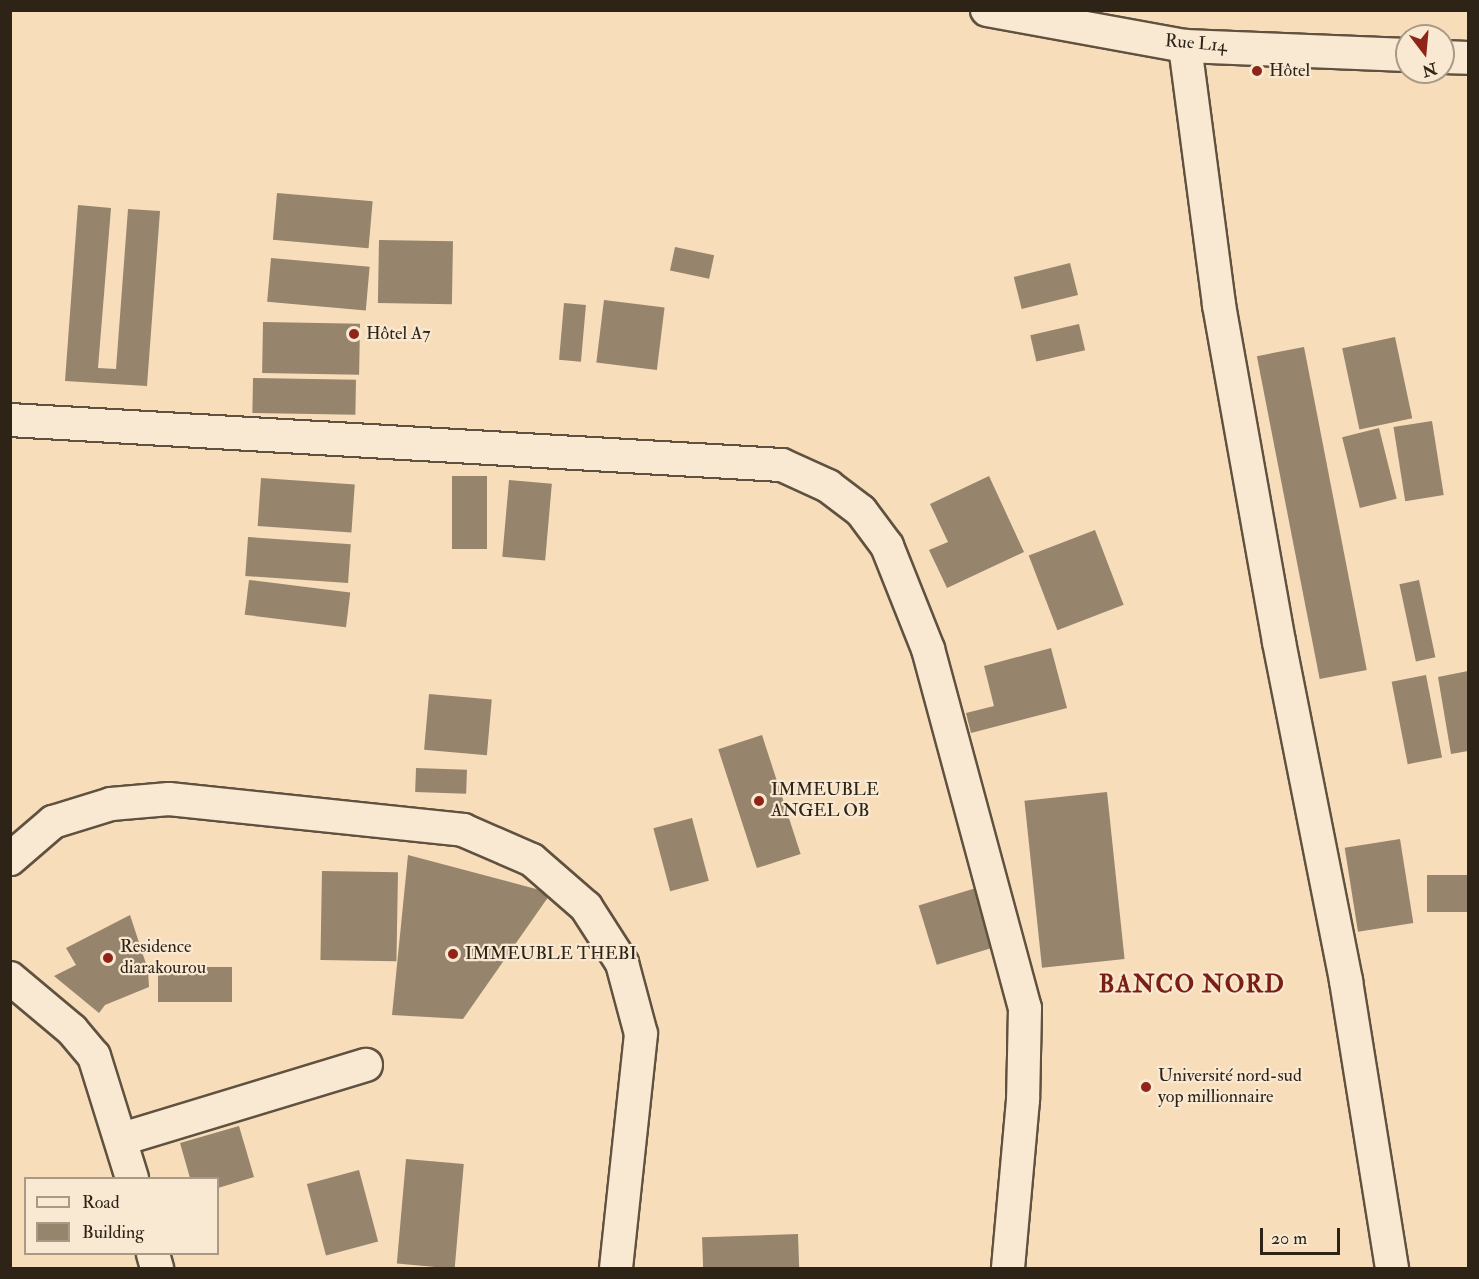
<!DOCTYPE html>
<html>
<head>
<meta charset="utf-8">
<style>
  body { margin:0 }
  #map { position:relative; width:1479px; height:1279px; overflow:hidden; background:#f7ddba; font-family:"IM FELL Double Pica",serif }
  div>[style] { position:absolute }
  .building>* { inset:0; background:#96846c; transform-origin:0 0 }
  .roads { filter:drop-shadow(2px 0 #605240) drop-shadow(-2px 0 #605240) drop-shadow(0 2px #605240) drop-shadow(0 -2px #605240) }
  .minor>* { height:32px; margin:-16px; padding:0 16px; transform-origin:16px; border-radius:16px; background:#fae9d2 }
  .dots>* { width:16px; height:16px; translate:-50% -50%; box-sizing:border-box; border:3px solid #fae9d2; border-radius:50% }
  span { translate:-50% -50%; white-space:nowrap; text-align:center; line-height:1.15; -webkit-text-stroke:4.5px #fae9d2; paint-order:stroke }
  .street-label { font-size:18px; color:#2d2417 }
  .poi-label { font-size:18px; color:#2d2417 }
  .left { translate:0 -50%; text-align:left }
  .district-label { font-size:24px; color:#7a1f14; font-weight:700; letter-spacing:1.5px }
  .frame { position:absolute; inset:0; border:12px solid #2d2417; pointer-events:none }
  .legend { position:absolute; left:24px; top:1177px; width:195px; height:78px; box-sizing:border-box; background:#fae9d2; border:2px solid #a89a87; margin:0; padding:8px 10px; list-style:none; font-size:18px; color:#2d2417 }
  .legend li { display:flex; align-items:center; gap:12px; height:30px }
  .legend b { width:30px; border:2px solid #a89a87 }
  .north { position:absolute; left:1395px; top:24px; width:60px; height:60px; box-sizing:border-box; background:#fae9d2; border:2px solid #a89a87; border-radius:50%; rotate:164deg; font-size:16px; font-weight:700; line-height:24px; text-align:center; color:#2d2417 }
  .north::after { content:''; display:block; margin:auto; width:21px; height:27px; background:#8f2418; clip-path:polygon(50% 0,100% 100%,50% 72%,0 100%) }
  .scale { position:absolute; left:1260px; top:1228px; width:80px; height:27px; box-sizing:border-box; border:3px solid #2d2417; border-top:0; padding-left:8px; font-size:18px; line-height:21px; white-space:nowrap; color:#2d2417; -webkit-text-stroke:4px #fae9d2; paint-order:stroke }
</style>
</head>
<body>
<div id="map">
  <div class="building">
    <div style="left:277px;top:193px;width:96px;height:47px;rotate:5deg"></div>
    <div style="clip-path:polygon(78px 205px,111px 208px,98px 368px,116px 369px,128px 209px,160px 211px,147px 386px,65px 381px)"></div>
    <div style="left:379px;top:240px;width:74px;height:63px;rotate:1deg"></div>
    <div style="left:675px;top:247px;width:40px;height:24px;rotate:12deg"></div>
    <div style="left:271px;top:258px;width:99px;height:44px;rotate:5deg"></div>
    <div style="left:1070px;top:263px;width:33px;height:58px;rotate:76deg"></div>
    <div style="left:604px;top:300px;width:61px;height:63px;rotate:7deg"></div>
    <div style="left:564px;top:303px;width:22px;height:57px;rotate:5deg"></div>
    <div style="left:263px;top:322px;width:97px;height:51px;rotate:1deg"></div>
    <div style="left:1079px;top:324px;width:27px;height:50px;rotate:77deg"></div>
    <div style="left:1395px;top:337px;width:83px;height:54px;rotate:78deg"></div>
    <div style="left:1304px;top:347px;width:329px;height:48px;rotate:79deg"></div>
    <div style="left:253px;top:378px;width:103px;height:35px;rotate:1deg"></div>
    <div style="left:1432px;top:421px;width:75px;height:39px;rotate:81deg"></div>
    <div style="left:1379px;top:428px;width:73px;height:38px;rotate:76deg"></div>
    <div style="left:452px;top:476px;width:35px;height:73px"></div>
    <div style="clip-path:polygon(989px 476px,1024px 552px,947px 588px,929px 550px,948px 542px,930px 504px)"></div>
    <div style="left:261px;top:478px;width:94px;height:48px;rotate:4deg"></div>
    <div style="left:509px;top:480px;width:43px;height:77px;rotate:5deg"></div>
    <div style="left:1095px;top:530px;width:80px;height:71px;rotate:69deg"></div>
    <div style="left:248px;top:537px;width:103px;height:39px;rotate:4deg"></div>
    <div style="left:249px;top:580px;width:102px;height:35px;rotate:7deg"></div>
    <div style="left:1419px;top:580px;width:79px;height:20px;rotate:78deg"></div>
    <div style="clip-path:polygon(1051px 648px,1067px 708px,971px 733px,966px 713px,994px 706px,984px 666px)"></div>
    <div style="clip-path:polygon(1468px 671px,1468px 751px,1451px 754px,1438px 677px)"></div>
    <div style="left:1426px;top:675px;width:84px;height:35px;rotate:79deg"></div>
    <div style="left:429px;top:694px;width:63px;height:56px;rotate:5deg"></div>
    <div style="left:762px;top:735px;width:125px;height:46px;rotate:72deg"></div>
    <div style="left:416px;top:768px;width:51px;height:24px;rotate:2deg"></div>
    <div style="left:1107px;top:792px;width:168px;height:83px;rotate:84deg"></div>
    <div style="left:692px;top:818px;width:65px;height:40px;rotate:75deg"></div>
    <div style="left:1400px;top:839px;width:85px;height:56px;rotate:81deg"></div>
    <div style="clip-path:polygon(408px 855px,551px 893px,463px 1019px,392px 1015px)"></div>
    <div style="left:322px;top:871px;width:76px;height:89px;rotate:1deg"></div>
    <div style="left:1468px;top:875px;width:37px;height:41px;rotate:90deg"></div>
    <div style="left:976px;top:888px;width:62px;height:60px;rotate:73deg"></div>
    <div style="clip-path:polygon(130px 915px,148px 970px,149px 987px,105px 1005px,99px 1013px,54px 976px,76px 965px,66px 948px)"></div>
    <div style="left:158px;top:967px;width:74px;height:35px"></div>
    <div style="clip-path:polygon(239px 1126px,254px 1177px,218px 1188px,218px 1178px,190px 1178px,180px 1143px)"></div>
    <div style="left:406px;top:1159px;width:58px;height:105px;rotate:5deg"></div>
    <div style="left:359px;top:1170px;width:74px;height:54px;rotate:75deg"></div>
    <div style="left:798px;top:1234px;width:34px;height:96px;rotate:88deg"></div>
  </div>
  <div class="roads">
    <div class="minor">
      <div style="left:987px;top:10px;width:201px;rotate:10.3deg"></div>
      <div style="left:1185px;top:46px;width:222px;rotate:2.3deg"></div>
      <div style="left:1185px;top:46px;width:261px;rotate:82.5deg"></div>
      <div style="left:1219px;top:305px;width:342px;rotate:79.9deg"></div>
      <div style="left:1279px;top:642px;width:346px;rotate:78.8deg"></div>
      <div style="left:1346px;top:981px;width:291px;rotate:80.9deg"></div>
      <div style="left:1443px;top:57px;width:25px;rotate:2deg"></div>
      <div style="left:10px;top:420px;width:773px;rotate:3.34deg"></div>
      <div style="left:782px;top:465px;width:51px;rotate:24.5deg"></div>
      <div style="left:828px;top:486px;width:41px;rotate:37.1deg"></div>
      <div style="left:861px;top:511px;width:44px;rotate:53.4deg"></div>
      <div style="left:887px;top:546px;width:111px;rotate:68.3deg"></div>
      <div style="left:928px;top:649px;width:372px;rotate:74.9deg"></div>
      <div style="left:1025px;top:1008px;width:92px;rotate:91.2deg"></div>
      <div style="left:1023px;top:1100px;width:169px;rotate:95.1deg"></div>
      <div style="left:10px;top:859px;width:57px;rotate:-40.7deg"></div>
      <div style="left:53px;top:822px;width:61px;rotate:-17.2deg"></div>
      <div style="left:111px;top:804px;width:58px;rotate:-4.9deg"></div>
      <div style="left:169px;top:799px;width:296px;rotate:6deg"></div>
      <div style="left:463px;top:830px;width:75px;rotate:23.5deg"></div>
      <div style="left:532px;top:860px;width:72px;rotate:41deg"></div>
      <div style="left:586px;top:907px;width:67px;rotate:57.3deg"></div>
      <div style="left:622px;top:963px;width:73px;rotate:75deg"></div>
      <div style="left:641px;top:1034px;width:235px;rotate:96.1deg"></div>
      <div style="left:10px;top:978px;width:81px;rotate:40deg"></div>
      <div style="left:72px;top:1030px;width:34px;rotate:50deg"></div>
      <div style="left:94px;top:1056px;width:128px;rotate:72.7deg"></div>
      <div style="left:122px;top:1139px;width:255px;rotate:-16.9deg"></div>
      <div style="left:153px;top:1254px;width:15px;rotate:74deg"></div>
    </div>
  </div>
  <div class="dots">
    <div style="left:1257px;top:71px;background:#8f2418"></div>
    <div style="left:354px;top:334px;background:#8f2418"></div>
    <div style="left:759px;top:801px;background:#8f2418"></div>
    <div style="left:453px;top:954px;background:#8f2418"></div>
    <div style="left:108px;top:958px;background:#8f2418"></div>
    <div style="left:1146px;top:1087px;background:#8f2418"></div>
  </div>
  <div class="street-label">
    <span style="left:1196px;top:44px;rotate:5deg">Rue L14</span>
  </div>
  <div class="poi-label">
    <span class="left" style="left:1269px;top:71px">Hôtel</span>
    <span class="left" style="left:366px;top:334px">Hôtel A7</span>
    <span class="left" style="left:771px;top:801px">IMMEUBLE<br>ANGEL OB</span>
    <span class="left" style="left:120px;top:958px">Residence<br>diarakourou</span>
    <span class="left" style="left:465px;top:954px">IMMEUBLE THEBI</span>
    <span class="left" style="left:1158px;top:1087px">Université nord-sud<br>yop millionnaire</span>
  </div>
  <div class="district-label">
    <span style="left:1192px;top:985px">BANCO NORD</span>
  </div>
  <div class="frame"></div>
  <ul class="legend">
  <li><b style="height:8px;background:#fae9d2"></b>Road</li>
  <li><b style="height:16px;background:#96846c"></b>Building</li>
  </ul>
  <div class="north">N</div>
  <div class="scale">20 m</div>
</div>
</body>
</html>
